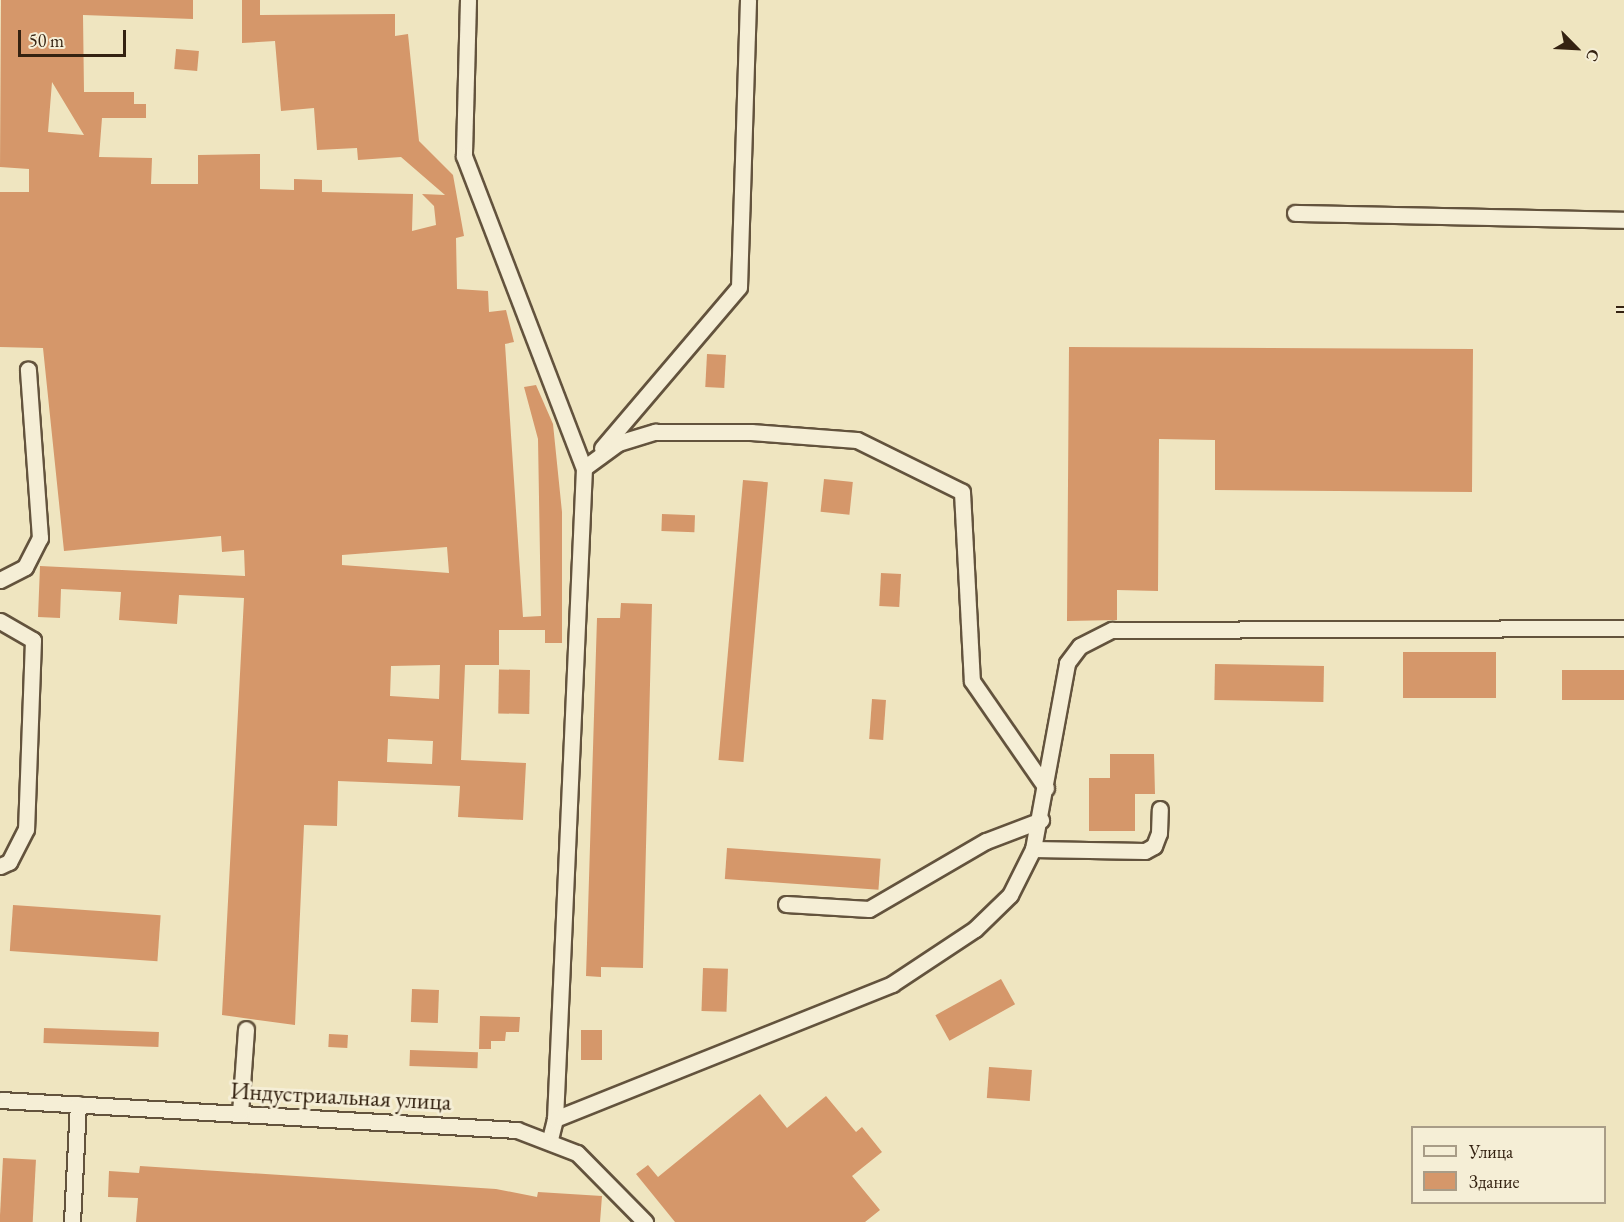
<!DOCTYPE html>
<html>
<head>
<meta charset="utf-8">
<style>
  body { margin:0 }
  #map { position:relative; width:1624px; height:1222px; overflow:hidden; background:#efe5c0; font-family:"EB Garamond",serif }
  div>[style] { position:absolute }
  .building>* { inset:0; background:#d5976a; transform-origin:0 0 }
  .roads { filter:drop-shadow(2px 0 #63533d) drop-shadow(-2px 0 #63533d) drop-shadow(0 2px #63533d) drop-shadow(0 -2px #63533d) }
  .minor>* { height:15px; margin:-7.5px; padding:0 7.5px; transform-origin:7.5px; border-radius:7.5px; background:#f5eed6 }
  .rail>* { height:7px; margin-top:-3.5px; transform-origin:0; background:repeating-linear-gradient(90deg,#f5eed6 0 14px,#342211 0 28px); box-sizing:border-box; border-block:2px solid #342211 }
  span { translate:-50% -50%; white-space:nowrap; text-align:center; line-height:1.15; -webkit-text-stroke:6px #f5eed6; paint-order:stroke }
  .street-label { font-size:24px; color:#342211 }
  .legend { position:absolute; left:1411px; top:1126px; width:195px; height:78px; box-sizing:border-box; background:#f5eed6; border:2px solid #a89c87; margin:0; padding:8px 10px; list-style:none; font-size:18px; color:#342211 }
  .legend li { display:flex; align-items:center; gap:12px; height:30px }
  .legend b { width:30px; border:2px solid #a89c87 }
  .north { position:absolute; left:1546px; top:18px; width:60px; height:60px; -webkit-text-stroke:4px #f5eed6; paint-order:stroke; rotate:114deg; font-size:16px; font-weight:700; line-height:24px; text-align:center; color:#342211 }
  .north::after { content:''; display:block; margin:auto; width:21px; height:27px; background:#342211; clip-path:polygon(50% 0,100% 100%,50% 72%,0 100%) }
  .scale { position:absolute; left:18px; top:30px; width:108px; height:27px; box-sizing:border-box; border:3px solid #342211; border-top:0; padding-left:8px; font-size:18px; line-height:21px; white-space:nowrap; color:#342211; -webkit-text-stroke:4px #f5eed6; paint-order:stroke }
</style>
</head>
<body>
<div id="map">
  <div class="building">
    <div style="clip-path:polygon(evenodd,1px 0,193px 0,193px 19px,83px 15px,84px 92px,134px 92px,134px 104px,146px 104px,146px 118px,102px 118px,99px 157px,152px 158px,151px 184px,198px 184px,198px 155px,260px 154px,260px 189px,294px 190px,294px 179px,322px 180px,322px 192px,413px 194px,412px 231px,436px 225px,434px 206px,422px 194px,445px 195px,401px 157px,358px 160px,357px 148px,317px 150px,314px 108px,281px 111px,275px 41px,242px 43px,242px 0,260px 0,260px 15px,395px 14px,395px 36px,408px 34px,419px 141px,453px 175px,464px 236px,456px 238px,457px 289px,488px 291px,489px 312px,506px 310px,514px 342px,505px 344px,523px 617px,541px 616px,538px 439px,524px 387px,536px 385px,553px 424px,562px 512px,562px 643px,545px 643px,545px 630px,499px 630px,499px 665px,465px 665px,461px 760px,526px 763px,523px 820px,458px 817px,460px 786px,338px 781px,337px 826px,304px 825px,295px 1025px,222px 1015px,244px 598px,179px 595px,177px 624px,119px 620px,121px 592px,61px 589px,60px 618px,38px 617px,40px 566px,245px 576px,244px 550px,222px 552px,221px 536px,64px 551px,43px 348px,0 347px,0 192px,29px 192px,29px 169px,0 167px,1px 0,52px 82px,84px 135px,48px 132px,52px 82px,1px 0,447px 547px,449px 573px,342px 565px,342px 555px,447px 547px,1px 0,440px 665px,439px 699px,390px 696px,391px 666px,440px 665px,1px 0,388px 739px,433px 741px,432px 764px,387px 762px,388px 739px)"></div>
    <div style="left:176px;top:49px;width:23px;height:20px;rotate:5deg"></div>
    <div style="clip-path:polygon(1069px 347px,1473px 349px,1472px 492px,1215px 490px,1215px 440px,1159px 439px,1158px 591px,1117px 590px,1117px 620px,1067px 621px)"></div>
    <div style="left:707px;top:354px;width:19px;height:33px;rotate:3deg"></div>
    <div style="left:824px;top:479px;width:29px;height:33px;rotate:6deg"></div>
    <div style="left:743px;top:480px;width:25px;height:281px;rotate:5deg"></div>
    <div style="left:662px;top:514px;width:33px;height:17px;rotate:2deg"></div>
    <div style="left:881px;top:573px;width:20px;height:33px;rotate:3deg"></div>
    <div style="clip-path:polygon(621px 603px,652px 604px,643px 968px,601px 967px,601px 977px,586px 976px,597px 618px,620px 618px)"></div>
    <div style="left:1496px;top:652px;width:46px;height:93px;rotate:90deg"></div>
    <div style="left:1215px;top:664px;width:109px;height:36px;rotate:1deg"></div>
    <div style="left:530px;top:670px;width:44px;height:31px;rotate:91deg"></div>
    <div style="left:1562px;top:670px;width:62px;height:30px"></div>
    <div style="left:872px;top:699px;width:14px;height:40px;rotate:4deg"></div>
    <div style="clip-path:polygon(1110px 754px,1154px 754px,1155px 794px,1135px 794px,1135px 831px,1089px 831px,1089px 778px,1110px 778px)"></div>
    <div style="left:727px;top:848px;width:154px;height:31px;rotate:4deg"></div>
    <div style="left:13px;top:905px;width:148px;height:46px;rotate:4deg"></div>
    <div style="left:703px;top:968px;width:25px;height:43px;rotate:2deg"></div>
    <div style="left:1001px;top:979px;width:29px;height:75px;rotate:61deg"></div>
    <div style="left:412px;top:989px;width:27px;height:33px;rotate:2deg"></div>
    <div style="clip-path:polygon(480px 1016px,520px 1017px,519px 1032px,506px 1032px,505px 1041px,491px 1041px,491px 1049px,479px 1049px)"></div>
    <div style="left:44px;top:1028px;width:115px;height:15px;rotate:2deg"></div>
    <div style="left:581px;top:1030px;width:21px;height:30px"></div>
    <div style="left:329px;top:1034px;width:19px;height:13px;rotate:3deg"></div>
    <div style="left:410px;top:1050px;width:68px;height:16px;rotate:2deg"></div>
    <div style="left:989px;top:1067px;width:43px;height:31px;rotate:4deg"></div>
    <div style="clip-path:polygon(760px 1094px,787px 1128px,826px 1096px,856px 1132px,862px 1127px,882px 1152px,852px 1176px,880px 1210px,865px 1222px,675px 1222px,636px 1174px,648px 1165px,658px 1177px)"></div>
    <div style="left:3px;top:1158px;width:33px;height:64px;rotate:3deg"></div>
    <div style="clip-path:polygon(140px 1166px,496px 1189px,537px 1197px,538px 1192px,602px 1196px,600px 1222px,136px 1222px,138px 1198px,108px 1197px,109px 1171px,139px 1173px)"></div>
  </div>
  <div class="roads">
    <div class="minor">
      <div style="left:468px;top:0;width:156px;rotate:91.5deg"></div>
      <div style="left:464px;top:156px;width:334px;rotate:69deg"></div>
      <div style="left:584px;top:468px;width:652px;rotate:92.55deg"></div>
      <div style="left:555px;top:1119px;width:21px;rotate:104deg"></div>
      <div style="left:1295px;top:213px;width:329px;rotate:1.2deg"></div>
      <div style="left:602px;top:448px;width:211px;rotate:-49.6deg"></div>
      <div style="left:739px;top:287px;width:287px;rotate:-88.2deg"></div>
      <div style="left:584px;top:468px;width:42px;rotate:-36.3deg"></div>
      <div style="left:618px;top:443px;width:39px;rotate:-17deg"></div>
      <div style="left:655px;top:432px;width:96px"></div>
      <div style="left:751px;top:432px;width:106px;rotate:4.3deg"></div>
      <div style="left:857px;top:440px;width:117px;rotate:26.3deg"></div>
      <div style="left:962px;top:492px;width:189px;rotate:87deg"></div>
      <div style="left:972px;top:681px;width:130px;rotate:55.3deg"></div>
      <div style="left:0;top:580px;width:28px;rotate:-27deg"></div>
      <div style="left:25px;top:567px;width:33px;rotate:-63deg"></div>
      <div style="left:40px;top:538px;width:169px;rotate:-94.1deg"></div>
      <div style="left:0;top:621px;width:38px;rotate:30deg"></div>
      <div style="left:33px;top:640px;width:189px;rotate:92.1deg"></div>
      <div style="left:26px;top:829px;width:37px;rotate:117deg"></div>
      <div style="left:9px;top:862px;width:10px;rotate:156deg"></div>
      <div style="left:1033px;top:849px;width:112px;rotate:1deg"></div>
      <div style="left:1145px;top:851px;width:10px;rotate:-29deg"></div>
      <div style="left:1154px;top:846px;width:14px;rotate:-69deg"></div>
      <div style="left:1159px;top:833px;width:24px;rotate:-88deg"></div>
      <div style="left:786px;top:904px;width:83px;rotate:3.4deg"></div>
      <div style="left:869px;top:909px;width:135px;rotate:-30.2deg"></div>
      <div style="left:986px;top:841px;width:59px;rotate:-20.9deg"></div>
      <div style="left:0;top:1100px;width:518px;rotate:3.32deg"></div>
      <div style="left:517px;top:1130px;width:64px;rotate:21deg"></div>
      <div style="left:577px;top:1153px;width:97px;rotate:45.4deg"></div>
      <div style="left:240px;top:1113px;width:84px;rotate:-85.9deg"></div>
      <div style="left:555px;top:1119px;width:363px;rotate:-21.8deg"></div>
      <div style="left:892px;top:984px;width:100px;rotate:-33.5deg"></div>
      <div style="left:975px;top:929px;width:49px;rotate:-44.2deg"></div>
      <div style="left:1010px;top:895px;width:51px;rotate:-63.4deg"></div>
      <div style="left:1033px;top:849px;width:189px;rotate:-79.6deg"></div>
      <div style="left:1067px;top:663px;width:21px;rotate:-53deg"></div>
      <div style="left:1080px;top:646px;width:36px;rotate:-27deg"></div>
      <div style="left:1112px;top:630px;width:512px;rotate:-0.22deg"></div>
      <div style="left:72px;top:1222px;width:118px;rotate:-87.1deg"></div>
    </div>
  </div>
  <div class="rail">
    <div style="left:1616px;top:309px;width:8px"></div>
  </div>
  <div class="street-label">
    <span style="left:341px;top:1096px;rotate:3deg">Индустриальная улица</span>
  </div>
  <ul class="legend">
  <li><b style="height:8px;background:#f5eed6"></b>Улица</li>
  <li><b style="height:16px;background:#d5976a"></b>Здание</li>
  </ul>
  <div class="north">С</div>
  <div class="scale">50 m</div>
</div>
</body>
</html>
